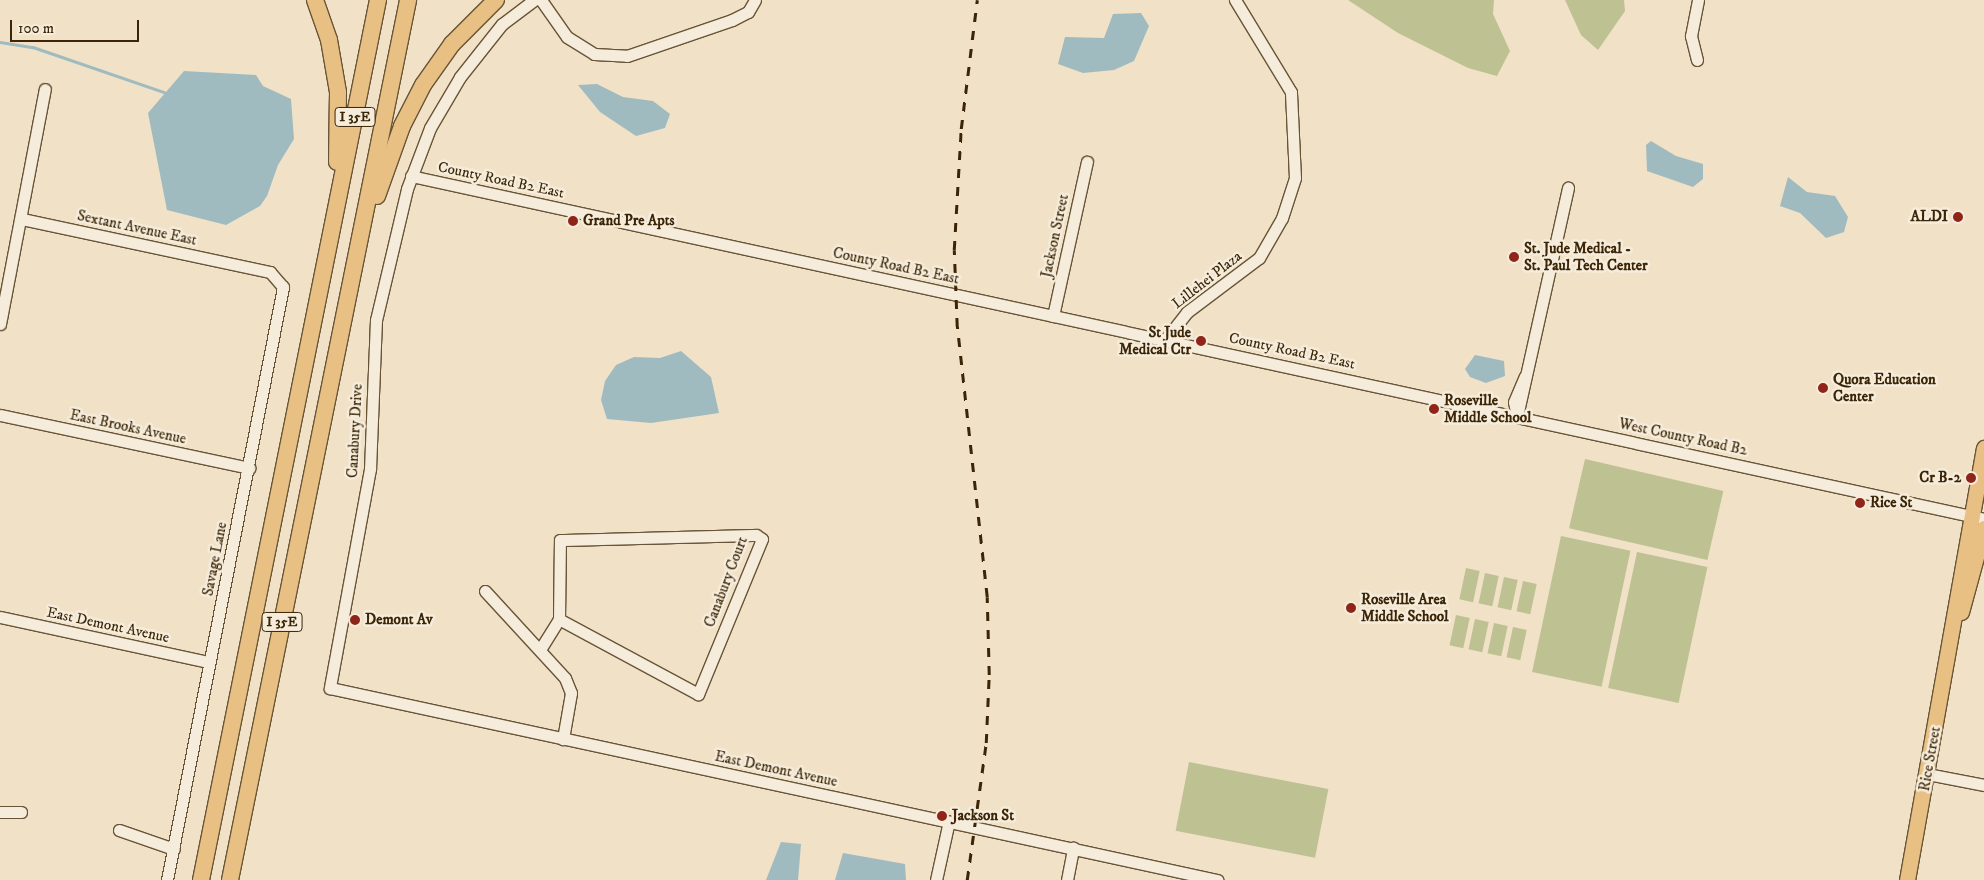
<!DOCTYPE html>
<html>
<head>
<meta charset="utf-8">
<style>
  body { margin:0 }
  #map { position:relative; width:1984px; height:880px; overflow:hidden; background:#f0e1c7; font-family:"IM FELL DW Pica",serif }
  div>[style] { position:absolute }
  .green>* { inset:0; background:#bec192; transform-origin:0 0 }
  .water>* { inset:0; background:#a0bbc0 }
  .stream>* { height:2.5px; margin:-1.25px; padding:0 1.25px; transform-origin:1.25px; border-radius:1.25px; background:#a0bbc0 }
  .roads { filter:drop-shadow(1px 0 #685436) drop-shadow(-1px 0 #685436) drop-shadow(0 1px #685436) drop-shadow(0 -1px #685436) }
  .minor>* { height:11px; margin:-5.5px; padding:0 5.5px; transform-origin:5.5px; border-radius:5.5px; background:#f5ecdb }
  .major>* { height:15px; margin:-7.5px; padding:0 7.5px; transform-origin:7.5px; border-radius:7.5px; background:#e8c084 }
  .highway>* { height:16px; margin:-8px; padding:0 8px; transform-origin:8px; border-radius:8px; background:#e8c084 }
  .rail>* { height:2.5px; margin-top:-1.25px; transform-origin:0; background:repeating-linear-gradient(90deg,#3b2506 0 9px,transparent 0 18px) }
  .dots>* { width:14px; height:14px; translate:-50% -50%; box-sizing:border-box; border:2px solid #f5ecdb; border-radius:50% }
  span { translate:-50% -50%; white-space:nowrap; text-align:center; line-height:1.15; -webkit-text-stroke:5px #f5ecdb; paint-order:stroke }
  .shield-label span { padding:1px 4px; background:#f5ecdb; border:1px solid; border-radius:4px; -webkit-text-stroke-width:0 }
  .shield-label { font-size:14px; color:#3b2506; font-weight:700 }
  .street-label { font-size:15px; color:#3b2506 }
  .poi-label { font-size:15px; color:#3b2506; font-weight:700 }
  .right { translate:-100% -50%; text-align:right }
  .left { translate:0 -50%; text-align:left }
  .scale { position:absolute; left:10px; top:20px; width:129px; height:22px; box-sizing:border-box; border:2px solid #3b2506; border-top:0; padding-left:6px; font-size:15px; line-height:18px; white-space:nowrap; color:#3b2506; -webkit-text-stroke:4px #f5ecdb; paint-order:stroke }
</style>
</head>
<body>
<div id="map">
  <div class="green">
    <div style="clip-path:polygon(1348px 0,1494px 0,1493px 14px,1510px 51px,1497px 76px,1468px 68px,1398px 33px)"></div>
    <div style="clip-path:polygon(1565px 0,1624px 0,1625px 11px,1598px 50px,1581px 35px)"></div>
    <div style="left:1585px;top:459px;width:142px;height:71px;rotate:13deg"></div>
    <div style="left:1561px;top:536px;width:71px;height:139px;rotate:12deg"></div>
    <div style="left:1637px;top:552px;width:72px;height:139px;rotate:12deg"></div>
    <div style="left:1466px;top:568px;width:14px;height:32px;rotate:12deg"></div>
    <div style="left:1485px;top:573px;width:14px;height:31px;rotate:12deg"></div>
    <div style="left:1504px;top:577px;width:14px;height:31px;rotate:12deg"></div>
    <div style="left:1523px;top:581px;width:14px;height:31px;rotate:12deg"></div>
    <div style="left:1456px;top:615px;width:14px;height:31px;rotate:12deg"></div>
    <div style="left:1475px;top:619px;width:14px;height:31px;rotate:12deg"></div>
    <div style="left:1494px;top:623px;width:14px;height:31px;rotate:12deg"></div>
    <div style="left:1513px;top:627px;width:14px;height:31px;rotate:12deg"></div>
    <div style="left:1189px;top:762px;width:142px;height:70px;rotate:11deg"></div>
  </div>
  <div class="water">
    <div style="clip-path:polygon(1141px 13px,1149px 26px,1134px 61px,1114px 70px,1083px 73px,1058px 64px,1065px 37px,1104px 38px,1113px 14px)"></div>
    <div style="clip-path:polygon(184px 71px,256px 75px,263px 86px,291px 99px,294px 139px,278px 165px,267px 196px,260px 206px,226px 225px,167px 210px,148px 113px)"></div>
    <div style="clip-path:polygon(597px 84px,623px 97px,653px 101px,670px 114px,665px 128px,636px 136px,600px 112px,578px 85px)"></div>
    <div style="clip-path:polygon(1651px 141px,1676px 156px,1703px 164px,1703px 179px,1693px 187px,1647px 171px,1646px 145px)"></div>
    <div style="clip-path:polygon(1788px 177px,1807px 192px,1835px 196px,1848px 217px,1844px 232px,1826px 238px,1800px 213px,1780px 206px)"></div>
    <div style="clip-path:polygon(681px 351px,711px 377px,719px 413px,651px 423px,607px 419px,601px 400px,605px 381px,616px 365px,634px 357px,660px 358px)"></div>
    <div style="clip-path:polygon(1475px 355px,1504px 361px,1505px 376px,1486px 383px,1470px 377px,1465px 369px)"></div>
    <div style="clip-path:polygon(781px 842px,801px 844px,798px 880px,766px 880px)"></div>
    <div style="clip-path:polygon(843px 853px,905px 864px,906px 880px,835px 880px)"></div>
  </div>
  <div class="stream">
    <div style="left:0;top:42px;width:33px;rotate:9deg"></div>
    <div style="left:33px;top:47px;width:139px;rotate:19deg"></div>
  </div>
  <div class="roads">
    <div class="minor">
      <div style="left:534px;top:0;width:40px;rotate:143deg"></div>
      <div style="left:502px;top:24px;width:68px;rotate:128.4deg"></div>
      <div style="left:460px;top:77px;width:59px;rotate:120.5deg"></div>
      <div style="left:430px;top:128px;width:65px;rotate:110.7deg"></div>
      <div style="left:407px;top:189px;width:135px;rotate:103.3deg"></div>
      <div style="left:376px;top:320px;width:149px;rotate:92.3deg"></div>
      <div style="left:370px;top:469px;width:223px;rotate:100.4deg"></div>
      <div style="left:330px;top:688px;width:908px;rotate:12.21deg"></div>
      <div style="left:541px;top:0;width:45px;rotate:54.9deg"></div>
      <div style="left:567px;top:37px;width:32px;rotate:32deg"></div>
      <div style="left:594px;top:54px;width:33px;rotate:3deg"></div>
      <div style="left:627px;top:56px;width:111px;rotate:-18.9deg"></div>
      <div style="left:732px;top:20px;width:18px;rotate:-27deg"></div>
      <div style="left:748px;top:12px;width:14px;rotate:-60deg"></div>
      <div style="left:1697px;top:60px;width:25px;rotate:-104deg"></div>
      <div style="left:1691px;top:36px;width:37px;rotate:-79deg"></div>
      <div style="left:411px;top:176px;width:1610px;rotate:12.3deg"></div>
      <div style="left:22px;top:219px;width:254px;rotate:12.1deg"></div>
      <div style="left:270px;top:272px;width:20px;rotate:49deg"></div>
      <div style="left:283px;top:287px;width:604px;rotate:101.07deg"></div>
      <div style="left:1053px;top:316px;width:158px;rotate:-77.6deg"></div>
      <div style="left:0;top:324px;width:239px;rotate:-79.2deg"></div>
      <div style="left:1166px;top:339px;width:34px;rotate:-52deg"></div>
      <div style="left:1187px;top:312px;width:90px;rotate:-36.9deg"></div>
      <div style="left:1259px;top:258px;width:46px;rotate:-60.1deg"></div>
      <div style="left:1282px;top:218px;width:42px;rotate:-72deg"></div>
      <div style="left:1295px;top:178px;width:86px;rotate:-92.7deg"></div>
      <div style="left:1291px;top:92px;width:108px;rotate:-121.3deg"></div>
      <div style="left:0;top:415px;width:255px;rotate:12deg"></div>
      <div style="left:1517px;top:416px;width:234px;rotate:-77.4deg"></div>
      <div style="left:1517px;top:416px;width:14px;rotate:-102deg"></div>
      <div style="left:1514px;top:402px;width:28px;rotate:-67deg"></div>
      <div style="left:756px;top:535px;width:7px;rotate:34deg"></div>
      <div style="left:762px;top:539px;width:168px;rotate:112.4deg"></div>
      <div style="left:698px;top:694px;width:158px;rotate:-151.7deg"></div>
      <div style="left:559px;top:619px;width:79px;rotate:-89.3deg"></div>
      <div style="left:560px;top:540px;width:196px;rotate:-1.5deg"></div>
      <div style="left:485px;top:591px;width:118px;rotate:47.4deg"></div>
      <div style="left:565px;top:678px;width:16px;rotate:68deg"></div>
      <div style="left:571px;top:693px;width:47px;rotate:99.9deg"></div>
      <div style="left:0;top:617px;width:214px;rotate:12.2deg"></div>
      <div style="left:541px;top:648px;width:34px;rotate:-58deg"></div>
      <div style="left:1927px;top:774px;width:58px;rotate:10.9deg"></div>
      <div style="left:0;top:812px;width:21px"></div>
      <div style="left:119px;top:830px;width:58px;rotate:19.1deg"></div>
      <div style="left:936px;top:880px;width:60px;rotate:-77.6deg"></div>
      <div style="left:1067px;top:880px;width:33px;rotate:-79deg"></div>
    </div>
    <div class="major">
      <div style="left:1961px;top:612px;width:87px;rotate:-74.7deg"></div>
      <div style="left:1907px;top:880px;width:439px;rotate:-79.9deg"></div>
    </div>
    <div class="highway">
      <div style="left:315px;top:0;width:42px;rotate:70.7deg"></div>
      <div style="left:329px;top:40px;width:53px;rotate:80.2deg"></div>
      <div style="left:338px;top:92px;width:70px;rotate:90.8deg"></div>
      <div style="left:377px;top:196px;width:74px;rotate:-70.3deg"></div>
      <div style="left:402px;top:126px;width:46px;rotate:-62.9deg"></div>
      <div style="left:423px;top:85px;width:50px;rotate:-54.7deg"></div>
      <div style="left:452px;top:44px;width:62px;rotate:-45deg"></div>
      <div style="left:201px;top:880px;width:898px;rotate:-78.63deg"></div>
      <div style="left:230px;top:880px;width:898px;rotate:-78.56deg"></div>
    </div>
  </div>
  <div class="rail">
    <div style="left:967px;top:880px;width:138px;rotate:-82.1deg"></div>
    <div style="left:986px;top:743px;width:68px;rotate:-87.5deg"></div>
    <div style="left:989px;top:675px;width:78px;rotate:-91.5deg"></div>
    <div style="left:987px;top:597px;width:272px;rotate:-96.3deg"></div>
    <div style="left:957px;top:327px;width:77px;rotate:-92.2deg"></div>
    <div style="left:954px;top:250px;width:121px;rotate:-86.7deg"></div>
    <div style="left:961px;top:129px;width:130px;rotate:-82.9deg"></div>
  </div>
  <div class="dots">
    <div style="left:1958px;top:217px;background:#8f2418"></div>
    <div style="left:573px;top:221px;background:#8f2418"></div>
    <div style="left:1514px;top:257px;background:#8f2418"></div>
    <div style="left:1201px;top:341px;background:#8f2418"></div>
    <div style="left:1823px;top:388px;background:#8f2418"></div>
    <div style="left:1434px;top:409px;background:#8f2418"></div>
    <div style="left:1971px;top:478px;background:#8f2418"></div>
    <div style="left:1860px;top:503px;background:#8f2418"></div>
    <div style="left:1351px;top:608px;background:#8f2418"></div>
    <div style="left:355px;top:620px;background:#8f2418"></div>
    <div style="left:942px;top:816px;background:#8f2418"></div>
  </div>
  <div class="shield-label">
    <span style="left:355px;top:117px">I 35E</span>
    <span style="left:282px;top:622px">I 35E</span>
  </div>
  <div class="street-label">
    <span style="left:501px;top:180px;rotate:12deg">County Road B2 East</span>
    <span style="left:137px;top:228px;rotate:12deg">Sextant Avenue East</span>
    <span style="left:1055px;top:236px;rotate:-78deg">Jackson Street</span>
    <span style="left:896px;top:266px;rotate:12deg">County Road B2 East</span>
    <span style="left:1207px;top:280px;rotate:-38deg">Lillehei Plaza</span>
    <span style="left:1292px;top:351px;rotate:12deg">County Road B2 East</span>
    <span style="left:128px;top:427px;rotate:12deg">East Brooks Avenue</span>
    <span style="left:355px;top:431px;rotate:-87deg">Canabury Drive</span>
    <span style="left:1683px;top:437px;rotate:12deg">West County Road B2</span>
    <span style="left:215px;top:559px;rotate:-79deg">Savage Lane</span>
    <span style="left:726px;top:582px;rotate:-69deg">Canabury Court</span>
    <span style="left:108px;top:625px;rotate:12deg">East Demont Avenue</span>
    <span style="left:1930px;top:759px;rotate:-80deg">Rice Street</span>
    <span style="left:776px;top:769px;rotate:12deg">East Demont Avenue</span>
  </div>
  <div class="poi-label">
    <span class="right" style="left:1948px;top:217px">ALDI</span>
    <span class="left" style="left:583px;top:221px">Grand Pre Apts</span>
    <span class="left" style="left:1524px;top:257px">St. Jude Medical -<br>St. Paul Tech Center</span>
    <span class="right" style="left:1191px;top:341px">St Jude<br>Medical Ctr</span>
    <span class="left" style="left:1833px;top:388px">Quora Education<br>Center</span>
    <span class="left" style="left:1444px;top:409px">Roseville<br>Middle School</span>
    <span class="right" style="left:1961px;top:478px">Cr B-2</span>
    <span class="left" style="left:1870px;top:503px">Rice St</span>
    <span class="left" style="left:1361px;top:608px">Roseville Area<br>Middle School</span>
    <span class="left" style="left:365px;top:620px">Demont Av</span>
    <span class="left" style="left:952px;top:816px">Jackson St</span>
  </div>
  <div class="scale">100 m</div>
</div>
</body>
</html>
